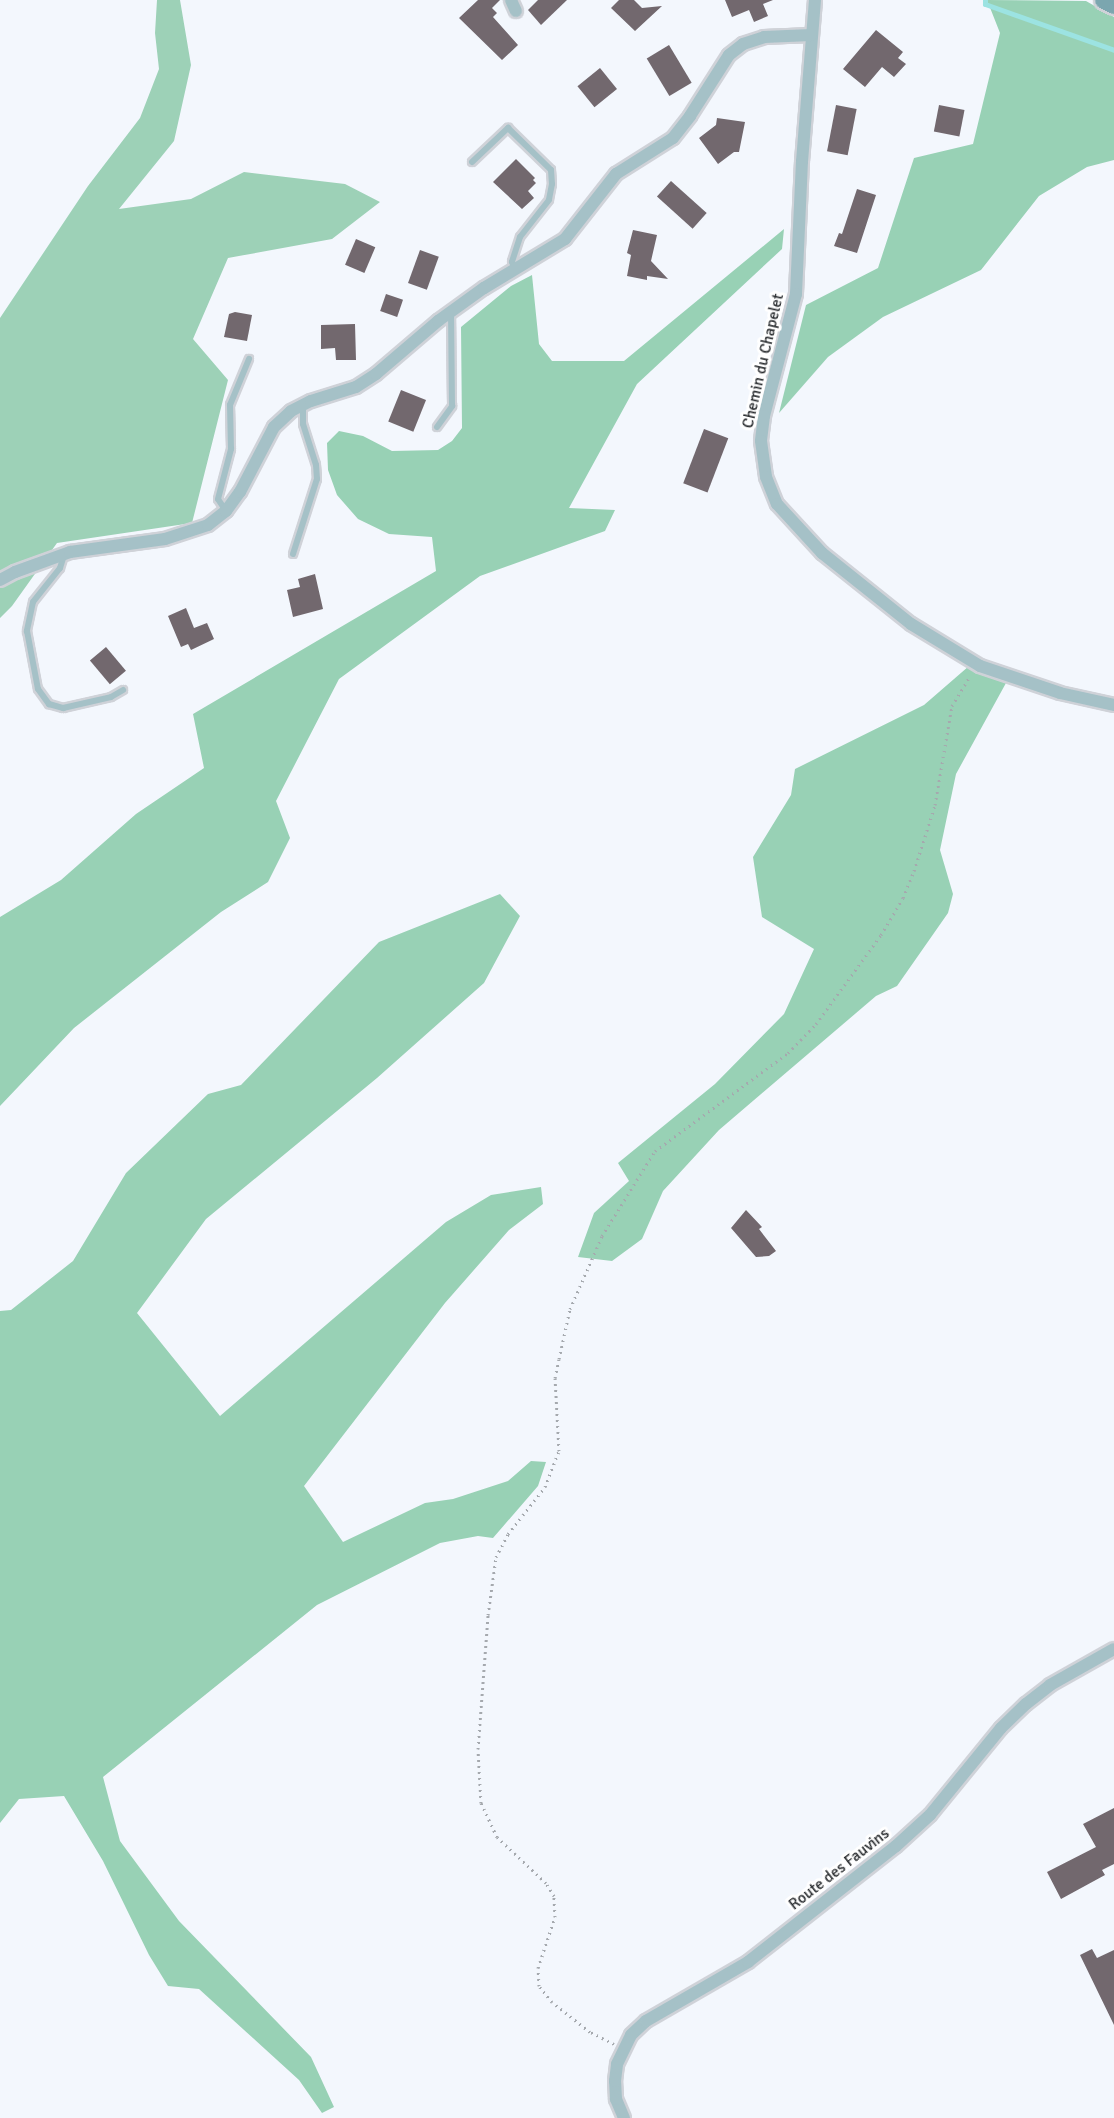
<!DOCTYPE html>
<html>
<head>
<meta charset="utf-8">
<style>
  body { margin:0 }
  #map { position:relative; width:1114px; height:2118px; overflow:hidden; background:#f3f7fd; font-family:Signika,sans-serif }
  div>[style] { position:absolute }
  .green>* { inset:0; background:#9dd1b7 }
  .forest>* { inset:0; background:#98d1b5 }
  .stream>* { height:5px; margin:-2.5px; padding:0 2.5px; transform-origin:2.5px; border-radius:2.5px; background:#9ce3e2 }
  .building>* { inset:0; background:#72686e; transform-origin:0 0 }
  .path>* { height:3px; margin-top:-1.5px; transform-origin:0; background:repeating-linear-gradient(90deg,#a5a9ae 0 1.5px,transparent 0 6px) }
  .roads { filter:drop-shadow(2px 0 #cfd2d8) drop-shadow(-2px 0 #cfd2d8) drop-shadow(0 2px #cfd2d8) drop-shadow(0 -2px #cfd2d8) }
  .lane>* { height:6px; margin:-3px; padding:0 3px; transform-origin:3px; border-radius:3px; background:#a5c1c7 }
  .street>* { height:12px; margin:-6px; padding:0 6px; transform-origin:6px; border-radius:6px; background:#a5c1c7 }
  .secondary>* { height:18px; margin:-9px; padding:0 9px; transform-origin:9px; border-radius:9px; background:#7ba6af }
  span { translate:-50% -50%; white-space:nowrap; text-align:center; line-height:1.15; -webkit-text-stroke:6px #fff; paint-order:stroke }
  .street-label { font-size:16px; color:#292c2f }
</style>
</head>
<body>
<div id="map">
  <div class="green">
    <div style="clip-path:polygon(157px 0,180px 0,191px 65px,174px 141px,119px 209px,191px 199px,244px 172px,345px 184px,380px 202px,332px 239px,228px 258px,193px 339px,228px 380px,192px 523px,57px 543px,12px 606px,0 618px,0 318px,88px 186px,140px 118px,159px 69px,155px 33px)"></div>
  </div>
  <div class="forest">
    <div style="clip-path:polygon(987px 0,1086px 1px,1114px 17px,1114px 160px,1087px 167px,1039px 196px,981px 270px,883px 317px,828px 357px,779px 413px,806px 305px,878px 268px,914px 158px,973px 144px,1000px 33px)"></div>
    <div style="clip-path:polygon(784px 229px,782px 249px,637px 384px,569px 508px,615px 510px,605px 531px,480px 576px,339px 679px,276px 801px,290px 838px,268px 882px,221px 912px,74px 1028px,0 1106px,0 917px,61px 880px,136px 814px,204px 768px,193px 714px,436px 571px,432px 537px,389px 534px,358px 519px,337px 495px,328px 470px,327px 443px,339px 431px,363px 436px,392px 451px,438px 450px,452px 441px,462px 428px,461px 327px,511px 286px,532px 275px,539px 344px,552px 361px,624px 361px)"></div>
    <div style="clip-path:polygon(969px 666px,1006px 683px,956px 774px,940px 850px,953px 894px,948px 913px,897px 986px,876px 996px,719px 1130px,663px 1191px,642px 1239px,612px 1261px,578px 1257px,594px 1213px,629px 1181px,618px 1163px,715px 1084px,784px 1014px,814px 949px,762px 917px,753px 857px,791px 795px,795px 769px,924px 705px)"></div>
    <div style="clip-path:polygon(500px 894px,520px 916px,484px 983px,377px 1078px,206px 1219px,137px 1313px,220px 1416px,446px 1222px,491px 1195px,541px 1187px,543px 1204px,509px 1230px,445px 1303px,304px 1486px,343px 1542px,425px 1503px,453px 1499px,508px 1481px,531px 1461px,546px 1462px,538px 1486px,493px 1538px,478px 1536px,440px 1543px,317px 1605px,103px 1777px,120px 1841px,179px 1921px,311px 2057px,334px 2107px,322px 2113px,299px 2080px,199px 1989px,168px 1986px,149px 1955px,103px 1861px,64px 1796px,19px 1799px,0 1823px,0 1311px,11px 1310px,73px 1261px,126px 1173px,208px 1094px,241px 1085px,379px 942px)"></div>
  </div>
  <div class="stream">
    <div style="left:985px;top:0;width:4px;rotate:90deg"></div>
    <div style="left:985px;top:4px;width:137px;rotate:19.6deg"></div>
  </div>
  <div class="building">
    <div style="clip-path:polygon(478px 0,500px 0,492px 8px,497px 13px,493px 17px,518px 45px,502px 60px,459px 18px)"></div>
    <div style="clip-path:polygon(538px 0,567px 0,541px 25px,528px 10px)"></div>
    <div style="clip-path:polygon(619px 0,634px 0,642px 8px,662px 6px,635px 31px,611px 8px)"></div>
    <div style="clip-path:polygon(725px 0,773px 0,763px 4px,768px 16px,754px 22px,749px 10px,732px 17px)"></div>
    <div style="clip-path:polygon(876px 30px,903px 52px,898px 58px,906px 64px,894px 77px,882px 67px,865px 87px,843px 69px)"></div>
    <div style="left:669px;top:45px;width:44px;height:26px;rotate:59deg"></div>
    <div style="left:600px;top:68px;width:27px;height:29px;rotate:51deg"></div>
    <div style="left:836px;top:105px;width:21px;height:47px;rotate:11deg"></div>
    <div style="left:939px;top:105px;width:26px;height:27px;rotate:11deg"></div>
    <div style="clip-path:polygon(717px 118px,745px 122px,739px 152px,734px 152px,718px 164px,699px 138px,716px 125px)"></div>
    <div style="clip-path:polygon(516px 159px,535px 178px,533px 180px,536px 183px,528px 191px,534px 198px,522px 209px,493px 182px)"></div>
    <div style="left:671px;top:181px;width:48px;height:21px;rotate:42deg"></div>
    <div style="clip-path:polygon(857px 189px,876px 195px,857px 253px,834px 246px,839px 233px,842px 234px)"></div>
    <div style="clip-path:polygon(633px 230px,657px 235px,651px 261px,668px 279px,647px 276px,647px 280px,627px 276px,631px 255px,627px 253px)"></div>
    <div style="left:356px;top:239px;width:21px;height:28px;rotate:23deg"></div>
    <div style="left:420px;top:250px;width:20px;height:35px;rotate:20deg"></div>
    <div style="left:386px;top:294px;width:18px;height:18px;rotate:19deg"></div>
    <div style="clip-path:polygon(235px 312px,252px 315px,247px 341px,224px 337px,229px 314px)"></div>
    <div style="clip-path:polygon(355px 324px,356px 360px,336px 360px,335px 348px,321px 349px,321px 325px)"></div>
    <div style="left:401px;top:390px;width:27px;height:34px;rotate:22deg"></div>
    <div style="left:704px;top:429px;width:26px;height:58px;rotate:21deg"></div>
    <div style="clip-path:polygon(315px 574px,323px 609px,293px 617px,287px 590px,300px 587px,298px 579px)"></div>
    <div style="clip-path:polygon(186px 608px,194px 628px,207px 623px,214px 639px,191px 650px,188px 644px,181px 647px,168px 616px)"></div>
    <div style="left:106px;top:647px;width:31px;height:21px;rotate:50deg"></div>
    <div style="clip-path:polygon(746px 1210px,762px 1227px,759px 1229px,776px 1251px,769px 1256px,756px 1257px,731px 1228px)"></div>
    <div style="clip-path:polygon(1114px 1808px,1114px 1864px,1102px 1870px,1105px 1875px,1061px 1899px,1047px 1872px,1096px 1847px,1083px 1824px)"></div>
    <div style="clip-path:polygon(1092px 1949px,1097px 1958px,1114px 1950px,1114px 2025px,1080px 1955px)"></div>
  </div>
  <div class="path">
    <div style="left:614px;top:2044px;width:27px;rotate:-153deg"></div>
    <div style="left:590px;top:2032px;width:48px;rotate:-141.7deg"></div>
    <div style="left:552px;top:2002px;width:21px;rotate:-129deg"></div>
    <div style="left:539px;top:1986px;width:18px;rotate:-93deg"></div>
    <div style="left:538px;top:1968px;width:54px;rotate:-71.6deg"></div>
    <div style="left:555px;top:1917px;width:21px;rotate:-93deg"></div>
    <div style="left:554px;top:1896px;width:15px;rotate:-122deg"></div>
    <div style="left:546px;top:1883px;width:67px;rotate:-136.8deg"></div>
    <div style="left:497px;top:1837px;width:38px;rotate:-115deg"></div>
    <div style="left:481px;top:1803px;width:54px;rotate:-93.2deg"></div>
    <div style="left:478px;top:1749px;width:134px;rotate:-85.7deg"></div>
    <div style="left:488px;top:1615px;width:59px;rotate:-82.1deg"></div>
    <div style="left:496px;top:1557px;width:26px;rotate:-62deg"></div>
    <div style="left:508px;top:1534px;width:60px;rotate:-51.8deg"></div>
    <div style="left:545px;top:1487px;width:39px;rotate:-69deg"></div>
    <div style="left:559px;top:1451px;width:73px;rotate:-93.1deg"></div>
    <div style="left:555px;top:1378px;width:19px;rotate:-78deg"></div>
    <div style="left:559px;top:1359px;width:51px;rotate:-77.6deg"></div>
    <div style="left:570px;top:1309px;width:80px;rotate:-66.3deg"></div>
    <div style="left:602px;top:1236px;width:100px;rotate:-58.1deg"></div>
    <div style="left:655px;top:1151px;width:165px;rotate:-36.4deg"></div>
    <div style="left:788px;top:1053px;width:40px;rotate:-46deg"></div>
    <div style="left:816px;top:1024px;width:110px;rotate:-53.9deg"></div>
    <div style="left:881px;top:935px;width:43px;rotate:-59.3deg"></div>
    <div style="left:903px;top:898px;width:29px;rotate:-68deg"></div>
    <div style="left:914px;top:871px;width:69px;rotate:-72.3deg"></div>
    <div style="left:935px;top:805px;width:100px;rotate:-80.3deg"></div>
    <div style="left:952px;top:706px;width:35px;rotate:-59deg"></div>
  </div>
  <div class="roads">
    <div class="lane">
      <div style="left:472px;top:162px;width:50px;rotate:-43.4deg"></div>
      <div style="left:508px;top:128px;width:60px;rotate:44.3deg"></div>
      <div style="left:551px;top:170px;width:14px;rotate:86deg"></div>
      <div style="left:552px;top:184px;width:16px;rotate:101deg"></div>
      <div style="left:549px;top:200px;width:47px;rotate:128.1deg"></div>
      <div style="left:520px;top:237px;width:26px;rotate:108deg"></div>
      <div style="left:512px;top:262px;width:8px;rotate:67deg"></div>
      <div style="left:437px;top:427px;width:26px;rotate:-54deg"></div>
      <div style="left:452px;top:406px;width:94px;rotate:-90.6deg"></div>
      <div style="left:226px;top:511px;width:14px;rotate:-124deg"></div>
      <div style="left:218px;top:499px;width:52px;rotate:-75.4deg"></div>
      <div style="left:231px;top:449px;width:44px;rotate:-91.3deg"></div>
      <div style="left:230px;top:405px;width:50px;rotate:-67.6deg"></div>
      <div style="left:293px;top:554px;width:79px;rotate:-72.3deg"></div>
      <div style="left:317px;top:479px;width:14px;rotate:-94deg"></div>
      <div style="left:316px;top:465px;width:43px;rotate:-107.6deg"></div>
      <div style="left:303px;top:424px;width:19px;rotate:-90deg"></div>
      <div style="left:64px;top:555px;width:14px;rotate:107deg"></div>
      <div style="left:60px;top:568px;width:43px;rotate:128.5deg"></div>
      <div style="left:33px;top:602px;width:30px;rotate:102deg"></div>
      <div style="left:27px;top:631px;width:59px;rotate:79.3deg"></div>
      <div style="left:38px;top:689px;width:19px;rotate:54deg"></div>
      <div style="left:49px;top:704px;width:15px;rotate:16deg"></div>
      <div style="left:63px;top:708px;width:49px;rotate:-12.9deg"></div>
      <div style="left:111px;top:697px;width:14px;rotate:-30deg"></div>
    </div>
    <div class="street">
      <div style="left:511px;top:0;width:12px;rotate:66deg"></div>
      <div style="left:815px;top:0;width:162px;rotate:94.6deg"></div>
      <div style="left:802px;top:161px;width:133px;rotate:92.6deg"></div>
      <div style="left:796px;top:294px;width:126px;rotate:104.7deg"></div>
      <div style="left:764px;top:416px;width:25px;rotate:97deg"></div>
      <div style="left:761px;top:441px;width:36px;rotate:82deg"></div>
      <div style="left:766px;top:477px;width:29px;rotate:68deg"></div>
      <div style="left:777px;top:504px;width:67px;rotate:47.4deg"></div>
      <div style="left:822px;top:553px;width:114px;rotate:38.6deg"></div>
      <div style="left:911px;top:624px;width:81px;rotate:31.3deg"></div>
      <div style="left:980px;top:666px;width:84px;rotate:18.6deg"></div>
      <div style="left:1060px;top:693px;width:55px;rotate:12.5deg"></div>
      <div style="left:0;top:580px;width:17px;rotate:-28deg"></div>
      <div style="left:15px;top:572px;width:59px;rotate:-20deg"></div>
      <div style="left:70px;top:552px;width:96px;rotate:-7.8deg"></div>
      <div style="left:165px;top:539px;width:45px;rotate:-18deg"></div>
      <div style="left:208px;top:525px;width:23px;rotate:-38deg"></div>
      <div style="left:226px;top:511px;width:24px;rotate:-54deg"></div>
      <div style="left:240px;top:492px;width:73px;rotate:-62.4deg"></div>
      <div style="left:274px;top:427px;width:23px;rotate:-43deg"></div>
      <div style="left:291px;top:411px;width:22px;rotate:-27deg"></div>
      <div style="left:311px;top:401px;width:47px;rotate:-17.3deg"></div>
      <div style="left:356px;top:387px;width:24px;rotate:-33deg"></div>
      <div style="left:376px;top:374px;width:82px;rotate:-40.5deg"></div>
      <div style="left:438px;top:321px;width:57px;rotate:-35.7deg"></div>
      <div style="left:484px;top:288px;width:95px;rotate:-31.2deg"></div>
      <div style="left:565px;top:239px;width:83px;rotate:-51.9deg"></div>
      <div style="left:616px;top:174px;width:67px;rotate:-32.3deg"></div>
      <div style="left:673px;top:138px;width:28px;rotate:-52deg"></div>
      <div style="left:690px;top:116px;width:72px;rotate:-57.4deg"></div>
      <div style="left:729px;top:55px;width:18px;rotate:-38deg"></div>
      <div style="left:743px;top:44px;width:22px;rotate:-18deg"></div>
      <div style="left:764px;top:37px;width:47px;rotate:-2.4deg"></div>
      <div style="left:624px;top:2118px;width:21px;rotate:-113deg"></div>
      <div style="left:616px;top:2099px;width:18px;rotate:-93deg"></div>
      <div style="left:615px;top:2081px;width:17px;rotate:-83deg"></div>
      <div style="left:617px;top:2064px;width:32px;rotate:-64deg"></div>
      <div style="left:631px;top:2035px;width:21px;rotate:-43deg"></div>
      <div style="left:646px;top:2021px;width:118px;rotate:-30deg"></div>
      <div style="left:748px;top:1962px;width:188px;rotate:-38.1deg"></div>
      <div style="left:896px;top:1846px;width:46px;rotate:-42.4deg"></div>
      <div style="left:930px;top:1815px;width:112px;rotate:-50.8deg"></div>
      <div style="left:1001px;top:1728px;width:35px;rotate:-44deg"></div>
      <div style="left:1026px;top:1704px;width:31px;rotate:-38deg"></div>
      <div style="left:1050px;top:1685px;width:73px;rotate:-29.4deg"></div>
    </div>
    <div class="secondary">
      <div style="left:1104px;top:0;width:11px;rotate:27deg"></div>
    </div>
  </div>
  <div class="street-label">
    <span style="left:763px;top:361px;rotate:-77deg">Chemin du Chapelet</span>
    <span style="left:839px;top:1869px;rotate:-38deg">Route des Fauvins</span>
  </div>
</div>
</body>
</html>
